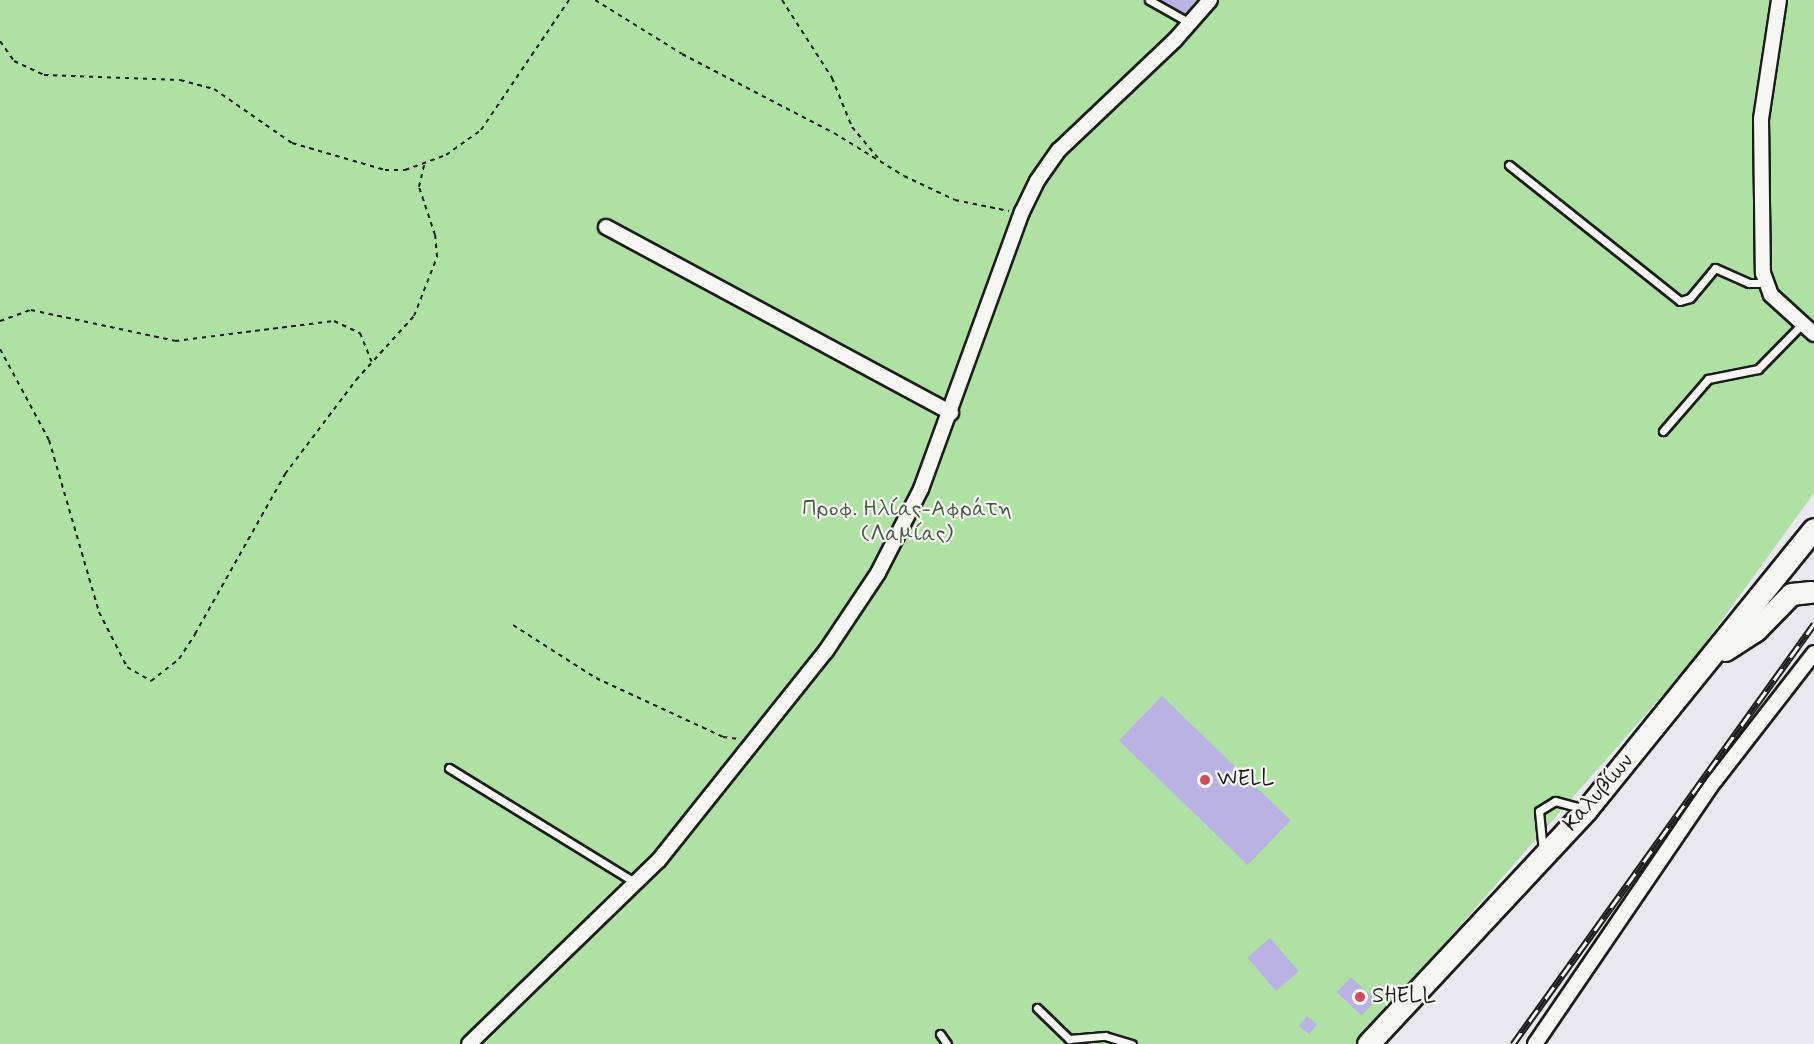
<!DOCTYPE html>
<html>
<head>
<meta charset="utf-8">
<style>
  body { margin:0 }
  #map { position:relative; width:1814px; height:1044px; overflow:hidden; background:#eae8ef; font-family:Mynerve,sans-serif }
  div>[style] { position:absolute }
  .green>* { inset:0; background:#aee1a3 }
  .building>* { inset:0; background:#bbb2e4; transform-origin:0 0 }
  .path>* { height:2px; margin-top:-1px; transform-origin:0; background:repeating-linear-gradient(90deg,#1c1c1c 0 4.5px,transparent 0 9px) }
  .roads { filter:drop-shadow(2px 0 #1c1c1c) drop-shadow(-2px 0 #1c1c1c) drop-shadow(0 2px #1c1c1c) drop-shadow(0 -2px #1c1c1c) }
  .service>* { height:7px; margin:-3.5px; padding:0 3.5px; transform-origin:3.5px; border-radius:3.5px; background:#f6f6f2 }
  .minor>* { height:14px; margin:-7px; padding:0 7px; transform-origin:7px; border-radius:7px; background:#f6f6f2 }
  .primary>* { height:21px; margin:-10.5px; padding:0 10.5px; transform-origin:10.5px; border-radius:10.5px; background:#f6f6f2 }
  .rail>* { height:7px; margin-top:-3.5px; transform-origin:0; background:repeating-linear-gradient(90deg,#f6f6f2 0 14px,#1c1c1c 0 28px); box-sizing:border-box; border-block:2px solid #1c1c1c }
  .dots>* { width:16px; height:16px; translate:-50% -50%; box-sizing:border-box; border:3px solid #f6f6f2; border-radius:50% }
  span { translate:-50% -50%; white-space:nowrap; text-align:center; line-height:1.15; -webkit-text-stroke:4.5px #f6f6f2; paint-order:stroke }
  .park-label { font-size:22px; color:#485744 }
  .poi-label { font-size:22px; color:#1c1c1c }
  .left { translate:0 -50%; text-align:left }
  .street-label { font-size:22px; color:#1c1c1c }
</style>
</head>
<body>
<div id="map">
  <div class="green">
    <div style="clip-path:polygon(0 0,1814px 0,1814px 493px,1690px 664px,1356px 1044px,0 1044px)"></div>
  </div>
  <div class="building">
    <div style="clip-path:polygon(1161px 0,1195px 0,1186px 14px)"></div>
    <div style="left:1162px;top:696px;width:179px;height:62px;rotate:44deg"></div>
    <div style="left:1270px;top:938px;width:44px;height:30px;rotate:49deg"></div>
    <div style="left:1351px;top:977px;width:34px;height:21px;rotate:43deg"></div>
    <div style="left:1307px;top:1016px;width:13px;height:13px;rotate:39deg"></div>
  </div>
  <div class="path">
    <div style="left:595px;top:0;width:102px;rotate:31.8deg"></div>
    <div style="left:682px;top:54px;width:171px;rotate:27.5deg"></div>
    <div style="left:834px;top:133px;width:82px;rotate:31.6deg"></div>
    <div style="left:904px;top:176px;width:56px;rotate:25.2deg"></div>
    <div style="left:955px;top:200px;width:55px;rotate:11.5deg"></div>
    <div style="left:782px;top:0;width:93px;rotate:57.3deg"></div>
    <div style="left:832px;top:78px;width:53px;rotate:67.8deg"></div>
    <div style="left:852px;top:127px;width:40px;rotate:50deg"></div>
    <div style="left:0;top:41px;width:24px;rotate:55deg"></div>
    <div style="left:14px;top:61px;width:33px;rotate:25deg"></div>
    <div style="left:44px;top:75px;width:136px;rotate:2.1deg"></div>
    <div style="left:180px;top:80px;width:35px;rotate:15deg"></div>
    <div style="left:214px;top:89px;width:95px;rotate:34.7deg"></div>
    <div style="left:292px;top:143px;width:97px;rotate:16.2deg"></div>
    <div style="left:385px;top:170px;width:20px"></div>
    <div style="left:405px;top:170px;width:44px;rotate:-20.1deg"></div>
    <div style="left:446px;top:155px;width:43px;rotate:-35.5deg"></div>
    <div style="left:481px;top:130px;width:157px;rotate:-55.9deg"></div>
    <div style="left:0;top:321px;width:33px;rotate:-20deg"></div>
    <div style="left:31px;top:310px;width:147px;rotate:12.1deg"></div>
    <div style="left:175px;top:341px;width:160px;rotate:-7.2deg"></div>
    <div style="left:334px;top:321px;width:29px;rotate:25deg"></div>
    <div style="left:360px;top:333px;width:31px;rotate:68deg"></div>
    <div style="left:0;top:349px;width:103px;rotate:61.7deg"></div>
    <div style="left:49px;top:440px;width:179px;rotate:73.8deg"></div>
    <div style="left:99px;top:612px;width:62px;rotate:63deg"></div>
    <div style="left:127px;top:667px;width:28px;rotate:30deg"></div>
    <div style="left:151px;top:681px;width:36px;rotate:-38deg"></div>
    <div style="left:179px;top:659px;width:30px;rotate:-57deg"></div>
    <div style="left:195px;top:634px;width:184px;rotate:-60.6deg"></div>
    <div style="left:285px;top:474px;width:118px;rotate:-52.9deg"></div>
    <div style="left:356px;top:380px;width:86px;rotate:-47.8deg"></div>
    <div style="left:414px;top:316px;width:63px;rotate:-68.7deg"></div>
    <div style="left:437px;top:257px;width:22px;rotate:-95deg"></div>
    <div style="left:435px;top:235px;width:51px;rotate:-108.4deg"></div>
    <div style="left:419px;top:187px;width:23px;rotate:-77deg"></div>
    <div style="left:513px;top:625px;width:98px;rotate:32.6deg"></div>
    <div style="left:596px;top:678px;width:140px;rotate:24.9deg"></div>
    <div style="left:723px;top:737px;width:16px;rotate:7deg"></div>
  </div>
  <div class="roads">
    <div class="service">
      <div style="left:1149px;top:0;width:47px;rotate:29.3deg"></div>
      <div style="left:1509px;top:165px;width:218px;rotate:38.5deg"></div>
      <div style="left:1680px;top:301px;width:10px;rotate:-17deg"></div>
      <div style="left:1690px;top:298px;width:39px;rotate:-50deg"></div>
      <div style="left:1715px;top:268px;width:37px;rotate:24deg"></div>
      <div style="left:1749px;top:283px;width:18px"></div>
      <div style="left:1663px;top:431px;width:69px;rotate:-49.1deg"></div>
      <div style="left:1708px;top:379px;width:51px;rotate:-11.3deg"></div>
      <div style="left:1758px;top:369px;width:63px;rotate:-45.6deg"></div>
      <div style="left:449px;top:768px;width:220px;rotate:31.6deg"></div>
      <div style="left:1543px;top:852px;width:41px;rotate:-95.6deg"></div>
      <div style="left:1539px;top:811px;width:19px;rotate:-32deg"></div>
      <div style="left:1555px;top:801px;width:28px;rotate:15deg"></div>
      <div style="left:1037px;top:1008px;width:45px;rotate:44.1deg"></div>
      <div style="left:1069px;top:1039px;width:36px;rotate:-5deg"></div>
      <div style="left:1105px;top:1036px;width:28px;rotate:17deg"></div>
      <div style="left:940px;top:1034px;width:12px;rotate:55deg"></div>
    </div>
    <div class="minor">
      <div style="left:1779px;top:0;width:120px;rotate:98.6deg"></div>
      <div style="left:1761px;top:119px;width:154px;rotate:89.3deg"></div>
      <div style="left:1763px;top:273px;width:23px;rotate:70deg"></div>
      <div style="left:1771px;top:295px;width:58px;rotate:42.2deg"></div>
      <div style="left:606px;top:227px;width:392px;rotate:28.3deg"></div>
      <div style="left:469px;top:1044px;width:264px;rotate:-44.1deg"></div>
      <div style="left:659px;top:860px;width:268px;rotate:-51.4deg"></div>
      <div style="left:826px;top:651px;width:94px;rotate:-56.3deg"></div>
      <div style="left:878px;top:573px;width:94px;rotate:-62.9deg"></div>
      <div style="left:921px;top:489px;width:295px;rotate:-70deg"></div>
      <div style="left:1022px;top:212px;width:34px;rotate:-64deg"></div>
      <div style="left:1037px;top:181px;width:38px;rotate:-55deg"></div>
      <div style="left:1059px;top:150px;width:160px;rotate:-43.5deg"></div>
      <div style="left:1175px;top:40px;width:53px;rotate:-48.8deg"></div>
      <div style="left:1535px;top:1044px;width:317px;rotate:-55.7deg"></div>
      <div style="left:1714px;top:782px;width:163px;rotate:-52.2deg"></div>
    </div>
    <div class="primary">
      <div style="left:1725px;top:650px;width:37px;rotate:-33deg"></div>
      <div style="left:1756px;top:630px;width:50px;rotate:-45.8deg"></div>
      <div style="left:1791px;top:594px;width:20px;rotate:-6deg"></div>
      <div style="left:1368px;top:1044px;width:321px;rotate:-47deg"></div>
      <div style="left:1587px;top:809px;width:360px;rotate:-51deg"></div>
    </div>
  </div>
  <div class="rail">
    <div style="left:1513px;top:1044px;width:517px;rotate:-54.37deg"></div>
  </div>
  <div class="dots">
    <div style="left:1205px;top:780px;background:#d1495b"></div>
    <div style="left:1360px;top:997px;background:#d1495b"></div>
  </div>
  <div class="park-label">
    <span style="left:907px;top:522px">Προφ. Ηλίας-Αφράτη<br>(Λαμίας)</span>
  </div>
  <div class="poi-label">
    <span class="left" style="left:1217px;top:780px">WELL</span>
    <span class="left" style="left:1372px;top:997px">SHELL</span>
  </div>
  <div class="street-label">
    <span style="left:1599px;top:793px;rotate:-49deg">Καλυβίων</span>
  </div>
</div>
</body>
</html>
